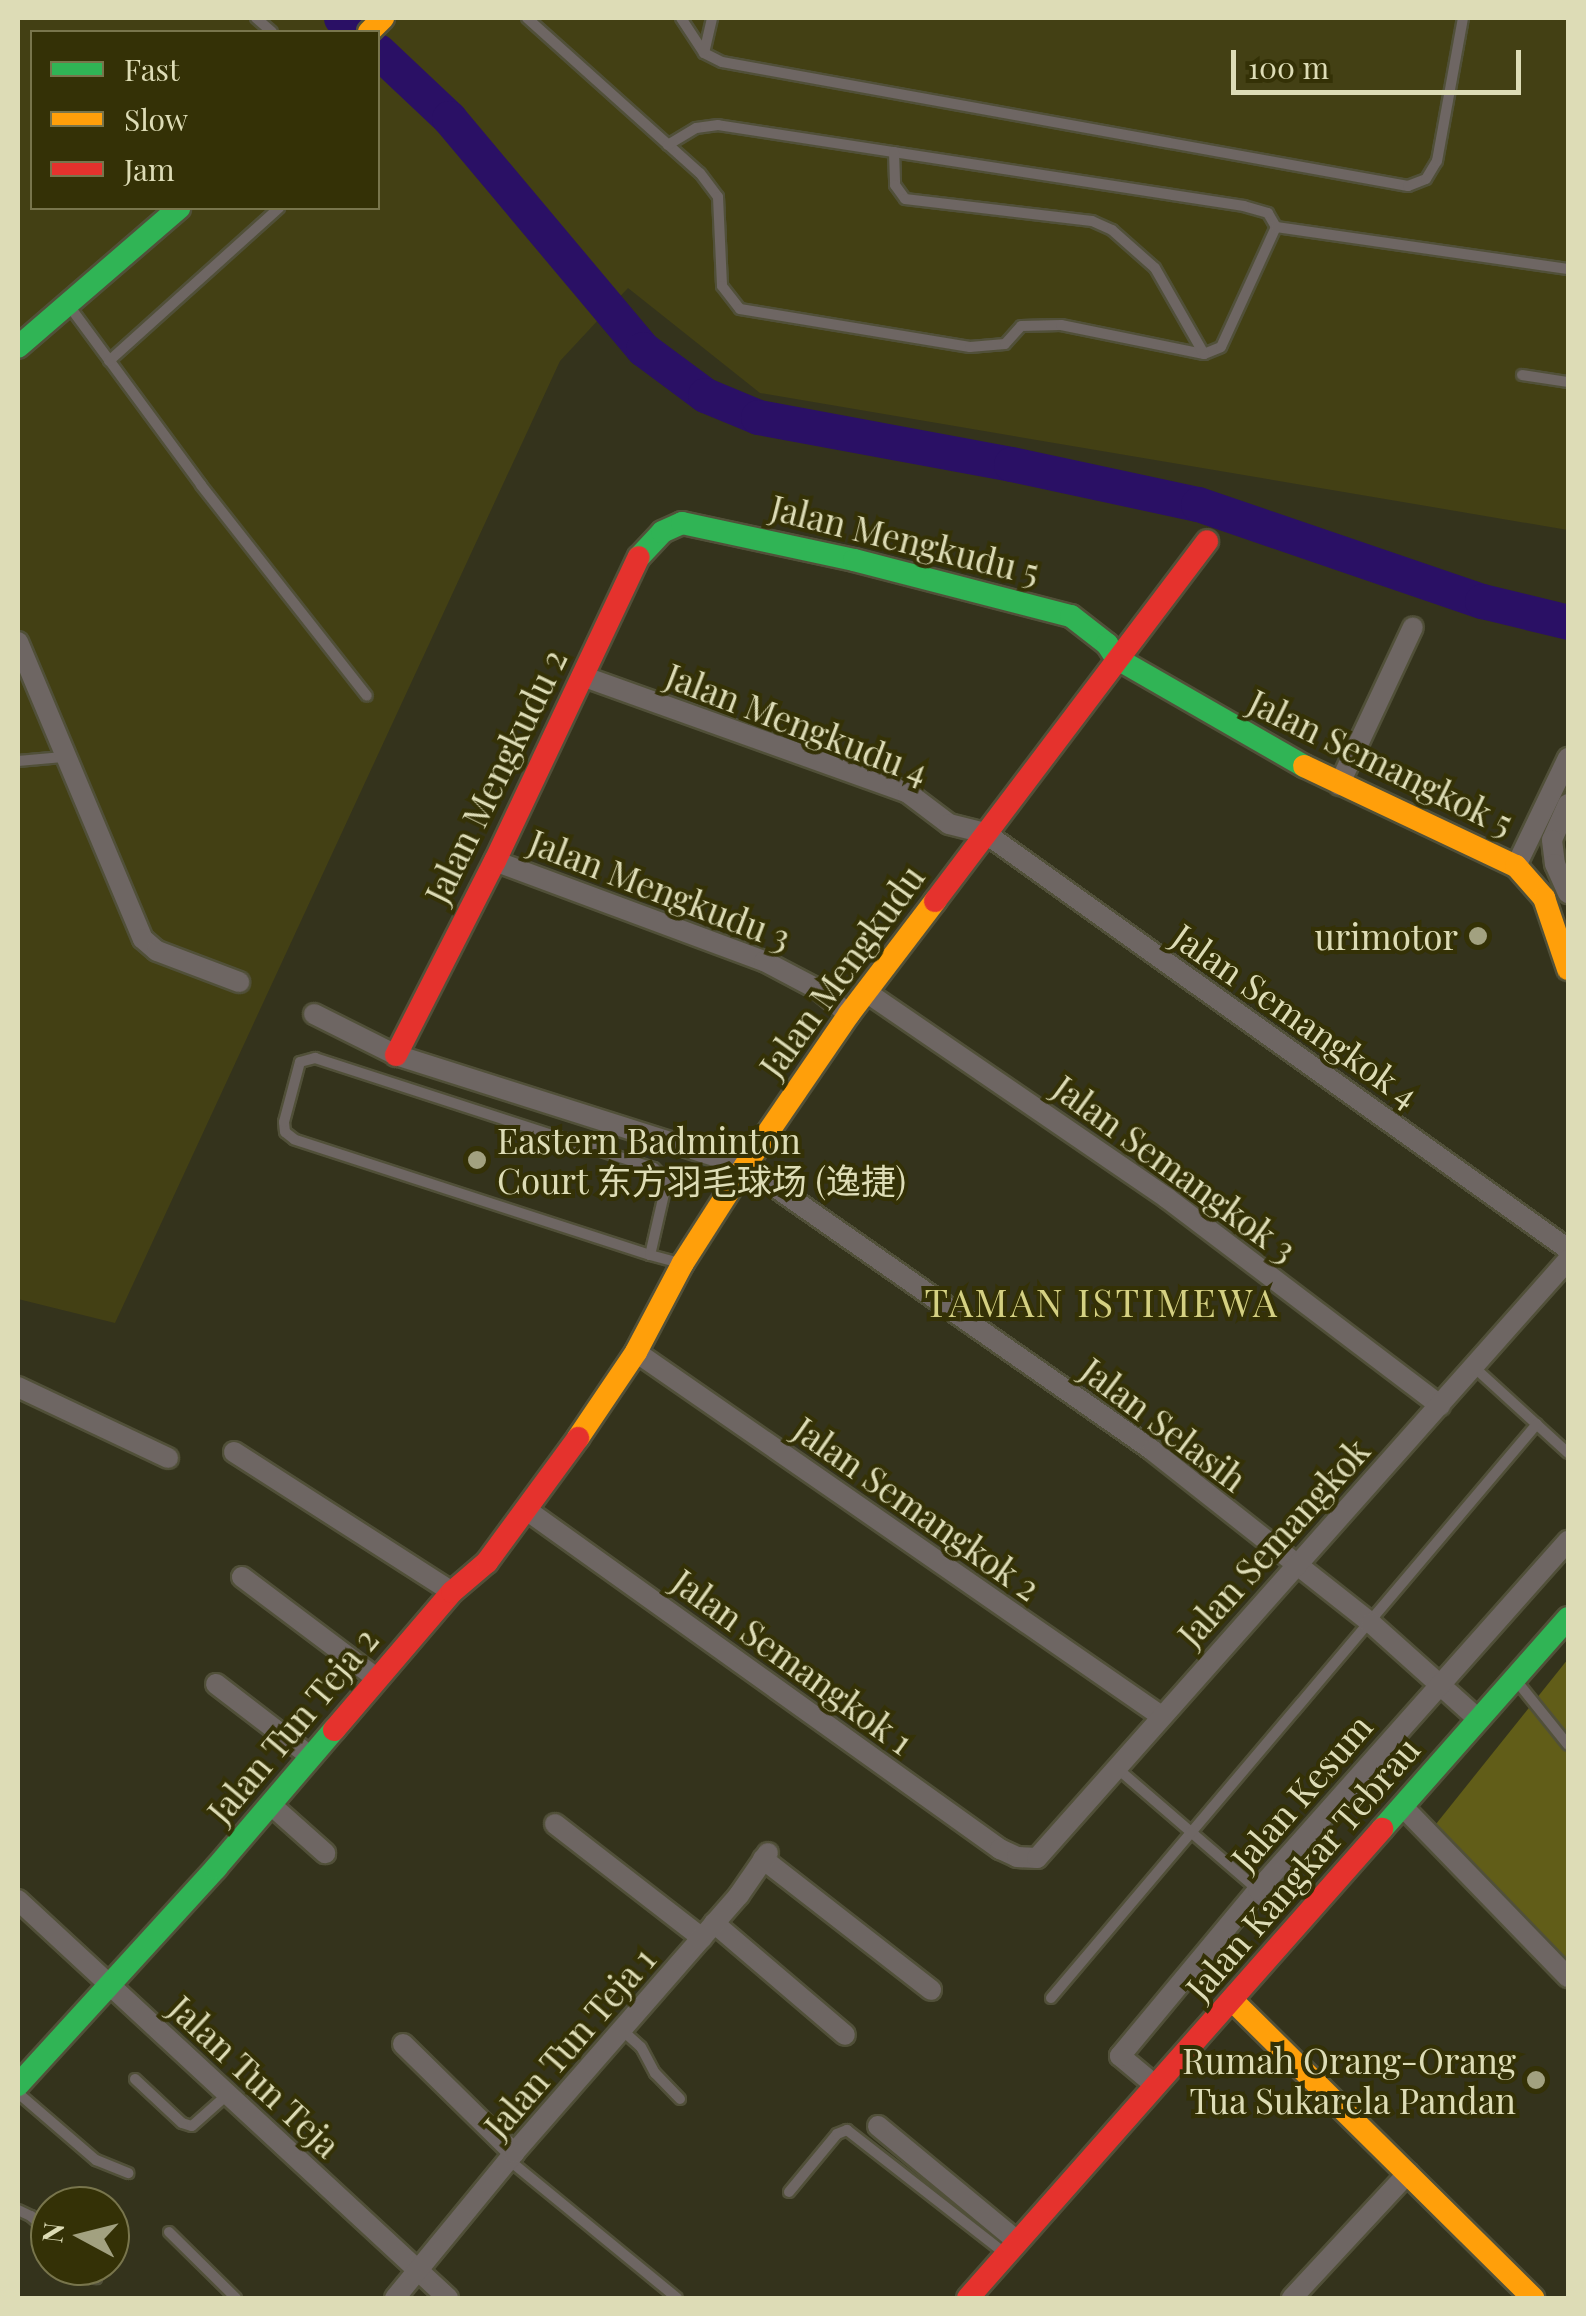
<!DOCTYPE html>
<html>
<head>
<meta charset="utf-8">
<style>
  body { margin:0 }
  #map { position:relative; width:1586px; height:2316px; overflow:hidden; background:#34331c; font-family:"Playfair Display","Noto Sans SC",serif }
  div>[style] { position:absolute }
  .built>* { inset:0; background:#434014 }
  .green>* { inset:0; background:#615d18 }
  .river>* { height:35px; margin:-17.5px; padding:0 17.5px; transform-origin:17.5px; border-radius:17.5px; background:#2a1065 }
  .roads { filter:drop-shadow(2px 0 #515039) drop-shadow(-2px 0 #515039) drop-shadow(0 2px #515039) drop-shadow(0 -2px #515039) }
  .lane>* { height:10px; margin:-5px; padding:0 5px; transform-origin:5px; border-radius:5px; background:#6e6663 }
  .street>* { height:20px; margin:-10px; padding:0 10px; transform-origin:10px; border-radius:10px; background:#6e6663 }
  .fast>* { height:22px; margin:-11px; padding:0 11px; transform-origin:11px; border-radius:11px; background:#30b455 }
  .slow>* { height:22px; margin:-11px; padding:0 11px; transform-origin:11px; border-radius:11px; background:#ff9f0a }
  .jam>* { height:22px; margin:-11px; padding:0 11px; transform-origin:11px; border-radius:11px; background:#e5322d }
  .dots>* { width:28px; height:28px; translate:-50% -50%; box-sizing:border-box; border:5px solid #343106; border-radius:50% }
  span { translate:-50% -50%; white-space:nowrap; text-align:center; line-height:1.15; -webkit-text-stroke:8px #343106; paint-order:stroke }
  .street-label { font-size:35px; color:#dddcb6 }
  .poi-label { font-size:35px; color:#dddcb6 }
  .right { translate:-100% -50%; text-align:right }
  .left { translate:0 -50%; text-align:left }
  .neighbourhood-label { font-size:38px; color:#d4d082; letter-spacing:2.5px }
  .frame { position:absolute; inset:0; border:20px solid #dddcb6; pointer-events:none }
  .legend { position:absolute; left:30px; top:30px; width:350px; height:180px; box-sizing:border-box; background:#343106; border:2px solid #78754c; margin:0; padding:12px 18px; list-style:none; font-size:30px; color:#dddcb6 }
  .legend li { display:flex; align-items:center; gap:20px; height:50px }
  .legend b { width:50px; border:2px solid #78754c }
  .north { position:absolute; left:30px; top:2186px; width:100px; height:100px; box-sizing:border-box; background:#343106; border:2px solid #78754c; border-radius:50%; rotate:277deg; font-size:28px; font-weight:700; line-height:40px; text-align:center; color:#dddcb6 }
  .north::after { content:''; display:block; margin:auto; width:35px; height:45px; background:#a2a180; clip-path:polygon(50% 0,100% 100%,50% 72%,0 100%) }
  .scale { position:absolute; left:1231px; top:50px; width:290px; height:45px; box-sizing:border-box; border:5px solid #dddcb6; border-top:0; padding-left:12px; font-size:30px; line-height:35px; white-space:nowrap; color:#dddcb6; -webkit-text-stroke:8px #343106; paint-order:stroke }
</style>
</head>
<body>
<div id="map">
  <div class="built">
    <div style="clip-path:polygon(evenodd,18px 18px,1568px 18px,1568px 530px,760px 393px,628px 288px,560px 361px,115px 1323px,18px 1299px,18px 18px,32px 32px,378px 32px,378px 208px,32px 208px,32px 32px)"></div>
  </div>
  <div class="green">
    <div style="clip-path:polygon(1568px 1659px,1568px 1962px,1436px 1824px)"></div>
  </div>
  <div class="river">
    <div style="left:341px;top:18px;width:21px;rotate:41deg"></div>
    <div style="left:378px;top:51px;width:98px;rotate:43.3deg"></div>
    <div style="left:449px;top:118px;width:302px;rotate:50deg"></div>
    <div style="left:643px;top:349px;width:77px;rotate:36.6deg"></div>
    <div style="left:705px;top:395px;width:57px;rotate:22.5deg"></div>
    <div style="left:758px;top:417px;width:257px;rotate:10.5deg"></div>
    <div style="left:1011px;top:464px;width:191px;rotate:12.1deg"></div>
    <div style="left:1198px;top:504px;width:300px;rotate:18.9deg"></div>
    <div style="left:1482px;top:601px;width:89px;rotate:13.7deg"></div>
  </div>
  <div class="roads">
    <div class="lane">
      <div style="left:256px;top:18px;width:21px;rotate:41deg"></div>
      <div style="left:527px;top:18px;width:232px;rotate:41.9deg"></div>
      <div style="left:700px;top:173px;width:30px;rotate:53deg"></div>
      <div style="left:718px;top:197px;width:89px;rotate:87.4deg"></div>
      <div style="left:722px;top:286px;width:29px;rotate:52deg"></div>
      <div style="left:740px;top:309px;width:233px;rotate:9.4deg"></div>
      <div style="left:970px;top:347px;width:35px;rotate:-5deg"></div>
      <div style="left:1005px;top:344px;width:24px;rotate:-48deg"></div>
      <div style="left:1021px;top:326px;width:40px;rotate:-1.4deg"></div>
      <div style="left:1061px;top:325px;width:146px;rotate:11.5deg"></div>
      <div style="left:1204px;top:354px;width:18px;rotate:-22deg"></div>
      <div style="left:1221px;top:347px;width:132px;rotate:-65.4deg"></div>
      <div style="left:1276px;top:227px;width:16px;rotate:-120deg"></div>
      <div style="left:1268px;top:213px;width:25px;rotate:-164deg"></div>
      <div style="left:1244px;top:206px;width:532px;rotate:-171.25deg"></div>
      <div style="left:718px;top:125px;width:22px;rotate:172deg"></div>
      <div style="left:696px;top:128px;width:33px;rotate:149deg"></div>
      <div style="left:681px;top:18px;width:42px;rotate:56.7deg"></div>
      <div style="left:704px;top:53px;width:20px;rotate:27deg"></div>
      <div style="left:722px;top:62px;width:697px;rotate:10.25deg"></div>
      <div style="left:1408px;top:186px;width:19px;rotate:-21deg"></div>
      <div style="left:1426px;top:179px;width:21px;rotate:-59deg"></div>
      <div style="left:1437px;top:161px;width:145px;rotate:-79.7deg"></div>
      <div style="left:704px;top:53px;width:36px;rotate:-77deg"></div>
      <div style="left:894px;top:152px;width:33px;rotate:88deg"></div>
      <div style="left:895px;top:185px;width:17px;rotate:54deg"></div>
      <div style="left:905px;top:199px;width:188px;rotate:6.7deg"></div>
      <div style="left:1092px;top:221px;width:22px;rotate:24deg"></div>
      <div style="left:1112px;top:230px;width:57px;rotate:41.5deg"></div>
      <div style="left:1155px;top:268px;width:99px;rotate:60.3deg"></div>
      <div style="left:1276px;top:227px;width:295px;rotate:8.2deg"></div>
      <div style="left:70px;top:307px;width:221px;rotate:53.6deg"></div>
      <div style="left:201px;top:485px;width:268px;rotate:51.8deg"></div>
      <div style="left:109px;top:361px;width:229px;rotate:-42deg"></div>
      <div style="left:1522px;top:375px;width:47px;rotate:8.7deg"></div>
      <div style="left:18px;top:761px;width:45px;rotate:-5.1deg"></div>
      <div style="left:650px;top:1255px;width:374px;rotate:-162deg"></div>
      <div style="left:294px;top:1139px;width:11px;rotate:-142deg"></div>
      <div style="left:285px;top:1132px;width:10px;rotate:-96deg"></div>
      <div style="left:284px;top:1122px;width:62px;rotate:-75.1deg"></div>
      <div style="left:300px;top:1062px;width:16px;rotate:-15deg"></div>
      <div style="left:315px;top:1058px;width:356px;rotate:18deg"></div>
      <div style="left:654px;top:1168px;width:18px;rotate:45deg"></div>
      <div style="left:667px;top:1181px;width:76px;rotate:102.9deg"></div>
      <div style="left:650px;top:1255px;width:28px;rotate:15deg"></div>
      <div style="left:1475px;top:1368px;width:126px;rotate:42.4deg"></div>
      <div style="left:1519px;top:1684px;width:78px;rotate:51.2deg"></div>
      <div style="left:1118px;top:1769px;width:185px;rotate:40.8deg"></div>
      <div style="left:1051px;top:1998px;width:752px;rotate:-49.75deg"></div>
      <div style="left:622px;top:2030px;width:25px;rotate:42deg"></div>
      <div style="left:641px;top:2047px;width:30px;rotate:62deg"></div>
      <div style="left:655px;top:2073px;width:36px;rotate:46deg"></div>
      <div style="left:135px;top:2079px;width:64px;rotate:43.1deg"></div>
      <div style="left:182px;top:2123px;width:10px;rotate:17deg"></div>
      <div style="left:192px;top:2126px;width:47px;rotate:-41.5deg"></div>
      <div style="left:18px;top:2093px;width:103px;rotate:40.7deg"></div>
      <div style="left:96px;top:2160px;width:35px;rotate:22deg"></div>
      <div style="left:509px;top:2160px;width:217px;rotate:39.4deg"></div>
      <div style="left:789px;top:2192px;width:75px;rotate:-50.4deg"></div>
      <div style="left:837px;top:2134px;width:11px;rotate:-22deg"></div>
      <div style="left:847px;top:2130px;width:197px;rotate:38deg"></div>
      <div style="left:18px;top:2210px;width:14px;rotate:25deg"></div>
      <div style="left:31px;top:2216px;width:26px;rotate:43deg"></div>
      <div style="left:169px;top:2232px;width:94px;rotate:44.6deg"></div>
      <div style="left:83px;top:2266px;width:18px;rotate:43deg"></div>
    </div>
    <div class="street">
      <div style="left:18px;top:642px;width:322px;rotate:67.2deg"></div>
      <div style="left:143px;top:939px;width:18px;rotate:41deg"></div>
      <div style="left:157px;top:951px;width:88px;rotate:20.7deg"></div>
      <div style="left:582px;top:676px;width:346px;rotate:19.7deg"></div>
      <div style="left:908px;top:793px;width:51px;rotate:37.1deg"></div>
      <div style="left:949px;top:824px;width:37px;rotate:14deg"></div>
      <div style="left:985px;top:833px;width:716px;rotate:35.51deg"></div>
      <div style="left:1339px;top:785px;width:174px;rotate:-64.9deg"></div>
      <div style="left:1568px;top:804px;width:39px;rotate:114deg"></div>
      <div style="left:1552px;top:840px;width:24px;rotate:83deg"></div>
      <div style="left:1555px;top:864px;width:32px;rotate:66deg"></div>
      <div style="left:495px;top:861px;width:287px;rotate:20.4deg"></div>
      <div style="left:764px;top:961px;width:62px;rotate:27.8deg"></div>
      <div style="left:819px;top:990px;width:38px;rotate:39deg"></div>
      <div style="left:1516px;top:866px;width:120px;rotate:-64.3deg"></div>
      <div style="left:866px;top:992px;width:365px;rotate:34.4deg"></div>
      <div style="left:1167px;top:1198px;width:343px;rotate:37.2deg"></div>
      <div style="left:314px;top:1014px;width:92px;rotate:26.6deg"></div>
      <div style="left:396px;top:1055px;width:366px;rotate:17.6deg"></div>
      <div style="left:745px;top:1166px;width:496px;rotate:34.9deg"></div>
      <div style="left:1152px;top:1450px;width:279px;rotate:38.3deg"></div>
      <div style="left:1371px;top:1623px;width:145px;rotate:41.9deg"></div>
      <div style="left:636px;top:1352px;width:639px;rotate:34.73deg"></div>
      <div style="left:18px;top:1387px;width:166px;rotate:25.3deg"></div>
      <div style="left:234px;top:1452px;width:259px;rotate:32.7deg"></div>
      <div style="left:528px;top:1511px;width:581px;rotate:35.61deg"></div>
      <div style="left:1000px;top:1849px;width:19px;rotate:25deg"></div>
      <div style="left:1017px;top:1857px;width:20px;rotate:3deg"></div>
      <div style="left:1037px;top:1858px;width:800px;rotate:-48.4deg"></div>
      <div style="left:242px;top:1577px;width:168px;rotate:37deg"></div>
      <div style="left:216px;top:1684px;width:118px;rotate:37.5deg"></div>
      <div style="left:270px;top:1804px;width:74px;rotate:41.7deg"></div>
      <div style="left:1403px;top:1807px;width:237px;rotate:45.9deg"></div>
      <div style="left:555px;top:1824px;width:186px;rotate:37.8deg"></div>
      <div style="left:763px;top:1859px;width:213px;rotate:37.9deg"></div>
      <div style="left:18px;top:1900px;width:586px;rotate:42.79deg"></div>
      <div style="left:714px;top:1923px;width:172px;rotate:40.5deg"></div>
      <div style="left:403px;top:2044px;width:156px;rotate:44.5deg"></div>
      <div style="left:1156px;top:2086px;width:47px;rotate:-140.2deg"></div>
      <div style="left:1120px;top:2056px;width:216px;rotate:-50.3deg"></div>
      <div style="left:1258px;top:1890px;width:467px;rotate:-48.4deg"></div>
      <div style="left:878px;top:2126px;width:182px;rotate:39.6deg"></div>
      <div style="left:395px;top:2298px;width:188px;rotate:-50.6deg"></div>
      <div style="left:514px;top:2153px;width:342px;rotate:-48.9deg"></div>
      <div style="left:739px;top:1895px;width:51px;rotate:-55.4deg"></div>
      <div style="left:1292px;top:2298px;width:171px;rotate:-47.1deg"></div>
    </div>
    <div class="fast">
      <div style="left:18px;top:347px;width:213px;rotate:-40.8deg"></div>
      <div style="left:639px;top:557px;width:34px;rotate:-47deg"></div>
      <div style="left:662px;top:532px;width:22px;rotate:-24deg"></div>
      <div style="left:682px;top:523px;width:176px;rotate:12.1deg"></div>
      <div style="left:854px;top:560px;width:224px;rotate:14.5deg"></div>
      <div style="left:1071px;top:616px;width:46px;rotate:37.9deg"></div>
      <div style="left:1107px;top:644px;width:17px;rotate:57deg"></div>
      <div style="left:1116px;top:658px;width:217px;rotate:29.9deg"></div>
      <div style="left:1382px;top:1829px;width:281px;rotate:-48.6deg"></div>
      <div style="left:18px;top:2085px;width:294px;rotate:-47.6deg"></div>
      <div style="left:216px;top:1868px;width:182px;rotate:-49.5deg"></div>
    </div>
    <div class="slow">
      <div style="left:369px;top:32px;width:20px;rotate:-45deg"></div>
      <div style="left:1304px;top:766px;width:234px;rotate:25.3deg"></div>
      <div style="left:1516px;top:866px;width:43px;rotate:48.8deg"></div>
      <div style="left:1544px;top:898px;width:75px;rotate:71.3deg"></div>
      <div style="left:578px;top:1438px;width:104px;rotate:-56deg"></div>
      <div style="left:636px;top:1352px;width:101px;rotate:-62.2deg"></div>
      <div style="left:683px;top:1263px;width:115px;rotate:-57.4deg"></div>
      <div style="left:745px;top:1166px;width:184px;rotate:-55.6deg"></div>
      <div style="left:849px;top:1014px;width:142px;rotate:-52.7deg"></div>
      <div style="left:1232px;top:2000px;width:424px;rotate:44.7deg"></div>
    </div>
    <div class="jam">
      <div style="left:935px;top:901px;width:451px;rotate:-52.9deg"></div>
      <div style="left:396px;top:1055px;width:218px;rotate:-63deg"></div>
      <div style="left:495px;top:861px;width:336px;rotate:-64.7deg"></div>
      <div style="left:334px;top:1730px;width:182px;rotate:-49.5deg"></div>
      <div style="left:452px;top:1592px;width:46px;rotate:-40.6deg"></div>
      <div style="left:487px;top:1562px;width:154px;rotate:-53.7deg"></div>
      <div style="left:968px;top:2298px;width:626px;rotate:-48.56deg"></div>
    </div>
  </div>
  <div class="dots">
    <div style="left:1478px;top:936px;background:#a2a180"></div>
    <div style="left:477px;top:1160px;background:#a2a180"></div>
    <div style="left:1536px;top:2080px;background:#a2a180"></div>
  </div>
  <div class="street-label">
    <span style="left:905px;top:539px;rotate:14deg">Jalan Mengkudu 5</span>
    <span style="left:797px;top:723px;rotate:21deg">Jalan Mengkudu 4</span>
    <span style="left:1381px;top:762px;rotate:26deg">Jalan Semangkok 5</span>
    <span style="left:495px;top:776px;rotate:-64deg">Jalan Mengkudu 2</span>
    <span style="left:660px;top:889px;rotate:21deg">Jalan Mengkudu 3</span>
    <span style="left:841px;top:971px;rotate:-54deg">Jalan Mengkudu</span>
    <span style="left:1296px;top:1015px;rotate:35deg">Jalan Semangkok 4</span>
    <span style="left:1175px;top:1168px;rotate:36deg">Jalan Semangkok 3</span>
    <span style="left:1164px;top:1424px;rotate:37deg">Jalan Selasih</span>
    <span style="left:917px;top:1508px;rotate:35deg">Jalan Semangkok 2</span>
    <span style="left:1273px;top:1542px;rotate:-48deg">Jalan Semangkok</span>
    <span style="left:793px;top:1661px;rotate:36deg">Jalan Semangkok 1</span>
    <span style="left:292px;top:1725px;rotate:-50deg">Jalan Tun Teja 2</span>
    <span style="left:1301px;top:1792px;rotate:-49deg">Jalan Kesum</span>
    <span style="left:1302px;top:1868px;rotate:-49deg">Jalan Kangkar Tebrau</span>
    <span style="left:569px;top:2042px;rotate:-49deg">Jalan Tun Teja 1</span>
    <span style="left:255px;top:2076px;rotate:43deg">Jalan Tun Teja</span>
  </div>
  <div class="poi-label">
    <span class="right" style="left:1458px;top:936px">urimotor</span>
    <span class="left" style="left:497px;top:1160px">Eastern Badminton<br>Court 东方羽毛球场 (逸捷)</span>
    <span class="right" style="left:1516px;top:2080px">Rumah Orang-Orang<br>Tua Sukarela Pandan</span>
  </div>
  <div class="neighbourhood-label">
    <span style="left:1102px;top:1302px">TAMAN ISTIMEWA</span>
  </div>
  <div class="frame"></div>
  <ul class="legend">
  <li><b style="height:12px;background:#30b455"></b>Fast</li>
  <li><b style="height:12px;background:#ff9f0a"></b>Slow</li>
  <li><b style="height:12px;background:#e5322d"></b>Jam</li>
  </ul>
  <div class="north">N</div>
  <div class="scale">100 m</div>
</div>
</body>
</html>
